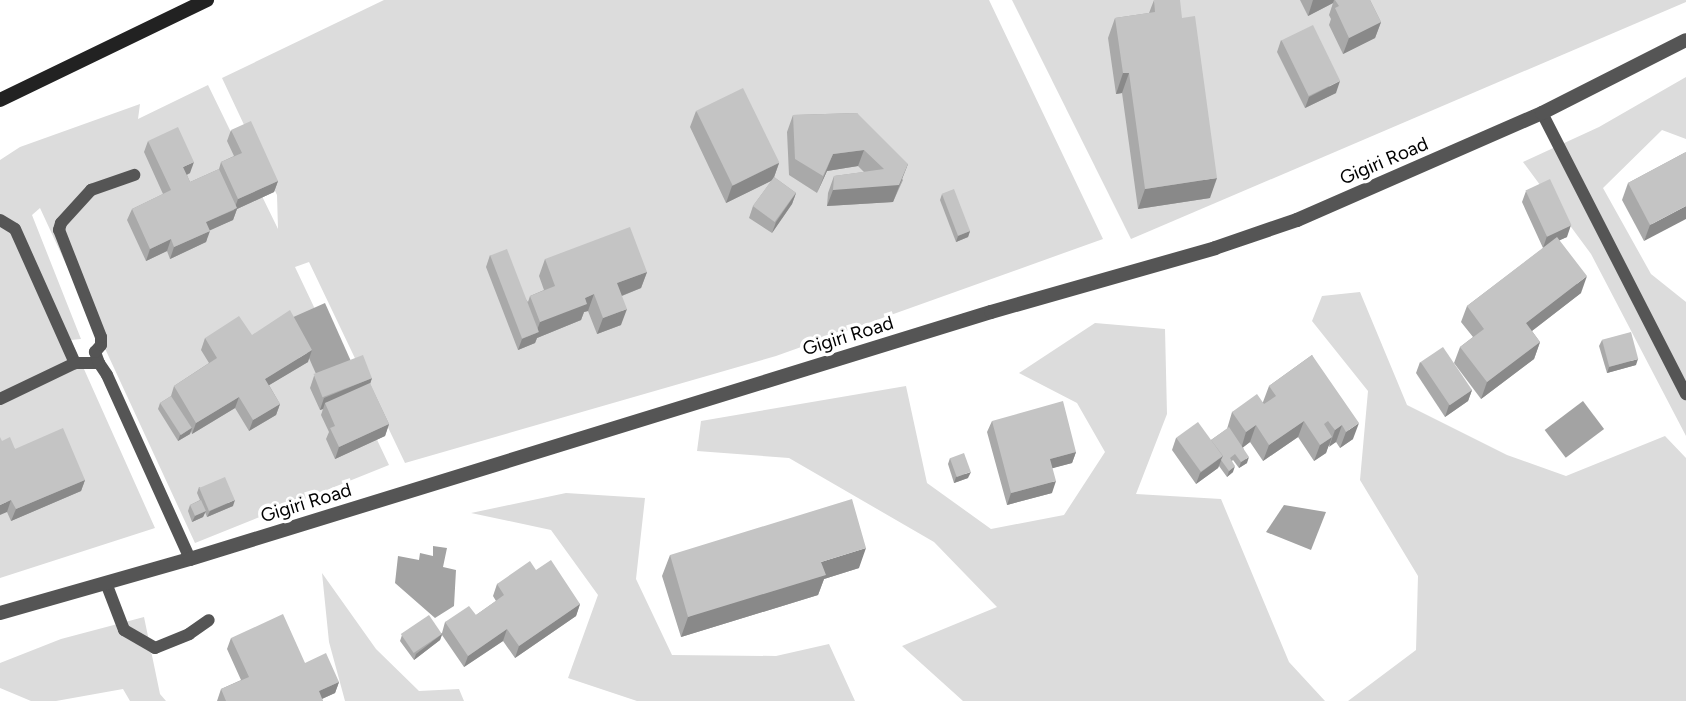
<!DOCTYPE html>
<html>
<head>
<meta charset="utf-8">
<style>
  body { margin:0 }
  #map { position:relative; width:1686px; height:701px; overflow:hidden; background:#fff; font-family:Figtree,sans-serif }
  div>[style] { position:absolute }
  .green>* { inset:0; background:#dcdcdc }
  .water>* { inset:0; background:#a3a3a3; transform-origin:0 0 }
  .service>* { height:12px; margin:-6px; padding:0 6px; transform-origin:6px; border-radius:6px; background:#555 }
  .minor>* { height:14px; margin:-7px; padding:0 7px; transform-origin:7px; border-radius:7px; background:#555 }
  .secondary>* { height:14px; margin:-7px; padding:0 7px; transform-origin:7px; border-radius:7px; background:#222 }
  .wall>* { inset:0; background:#a9a9a9 }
  .shaded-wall>* { inset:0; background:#898989 }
  .building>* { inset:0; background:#c4c4c4; transform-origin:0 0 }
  span { translate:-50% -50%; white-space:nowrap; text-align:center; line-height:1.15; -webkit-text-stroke:7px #fff; paint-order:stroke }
  .street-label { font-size:19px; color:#000 }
</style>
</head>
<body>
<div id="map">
  <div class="green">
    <div style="clip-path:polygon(384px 0,989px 0,1103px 239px,776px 356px,405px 463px,309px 262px,295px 267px,389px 465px,195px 543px,40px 208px,32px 215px,81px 339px,71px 340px,155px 528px,0 578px,0 160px,20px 147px,140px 104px,138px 119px,208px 85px,278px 229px,277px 195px,222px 78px)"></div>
    <div style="clip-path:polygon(1012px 0,1686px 0,1686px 2px,1131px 239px)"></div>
    <div style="clip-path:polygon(1686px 77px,1686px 139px,1662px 130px,1603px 188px,1651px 274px,1686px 302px,1686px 436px,1591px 254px,1523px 162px,1599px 127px)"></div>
    <div style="clip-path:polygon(1360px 292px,1407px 405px,1507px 455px,1566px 476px,1665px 436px,1686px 458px,1686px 701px,1348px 701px,1416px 650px,1418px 576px,1360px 480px,1368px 391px,1312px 321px,1322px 296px)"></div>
    <div style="clip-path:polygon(1095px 323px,1165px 329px,1167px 414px,1136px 494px,1221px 499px,1289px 662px,1325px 701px,963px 701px,902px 646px,997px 607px,934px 542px,789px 458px,697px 451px,701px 421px,906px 386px,927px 483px,991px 529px,1064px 515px,1105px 452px,1077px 403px,1019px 373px)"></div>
    <div style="clip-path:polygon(566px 493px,645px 498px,636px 579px,672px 655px,776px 656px,829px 644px,855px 701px,637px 701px,568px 678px,598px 595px,551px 530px,471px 513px)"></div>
    <div style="clip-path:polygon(322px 573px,376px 649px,419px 691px,459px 689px,464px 701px,345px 701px,329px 642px)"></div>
    <div style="clip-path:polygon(144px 617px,160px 694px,166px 701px,130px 701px,123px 689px,56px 701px,31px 701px,0 688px,0 663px,61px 639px)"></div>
  </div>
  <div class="water">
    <div style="left:325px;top:303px;width:68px;height:37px;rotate:66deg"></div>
    <div style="left:1583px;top:401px;width:35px;height:48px;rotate:53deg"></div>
    <div style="clip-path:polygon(1284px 505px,1326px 512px,1311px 550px,1266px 532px)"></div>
    <div style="clip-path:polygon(433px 546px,447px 548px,443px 567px,456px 570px,454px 606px,435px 618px,395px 583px,398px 556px,419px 560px,420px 553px,433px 556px)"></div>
  </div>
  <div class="service">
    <div style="left:1542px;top:113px;width:316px;rotate:62.9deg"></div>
    <div style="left:0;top:220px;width:17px;rotate:31deg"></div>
    <div style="left:15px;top:229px;width:147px;rotate:65.9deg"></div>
    <div style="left:75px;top:363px;width:24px"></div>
    <div style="left:99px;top:363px;width:14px;rotate:56deg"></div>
    <div style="left:107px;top:375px;width:202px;rotate:65.7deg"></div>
    <div style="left:99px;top:363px;width:12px;rotate:-110deg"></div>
    <div style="left:95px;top:352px;width:9px;rotate:-49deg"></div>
    <div style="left:101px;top:345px;width:8px;rotate:-90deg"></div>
    <div style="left:101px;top:337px;width:115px;rotate:-111.4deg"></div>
    <div style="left:59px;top:230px;width:7px;rotate:-74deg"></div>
    <div style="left:61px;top:223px;width:45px;rotate:-47.7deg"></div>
    <div style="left:91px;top:190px;width:46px;rotate:-19.2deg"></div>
    <div style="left:0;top:399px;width:83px;rotate:-25.6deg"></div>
    <div style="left:106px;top:583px;width:50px;rotate:69deg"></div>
    <div style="left:124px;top:630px;width:36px;rotate:30deg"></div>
    <div style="left:155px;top:648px;width:37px;rotate:-22deg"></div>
    <div style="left:189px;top:634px;width:24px;rotate:-35deg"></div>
  </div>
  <div class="minor">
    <div style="left:0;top:613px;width:198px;rotate:-15.9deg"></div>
    <div style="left:190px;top:559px;width:838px;rotate:-17.14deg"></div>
    <div style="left:991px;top:312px;width:233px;rotate:-15.9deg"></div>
    <div style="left:1215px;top:248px;width:87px;rotate:-18.9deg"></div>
    <div style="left:1297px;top:220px;width:267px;rotate:-23.6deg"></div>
    <div style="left:1542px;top:113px;width:161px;rotate:-26.9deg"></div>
  </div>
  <div class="secondary">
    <div style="left:0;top:100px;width:230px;rotate:-25.8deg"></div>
  </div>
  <div class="wall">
    <div style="clip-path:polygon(1154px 0,1210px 198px,1138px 209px,1122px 93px,1116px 94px,1108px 38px,1115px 18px,1149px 13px)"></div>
    <div style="clip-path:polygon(1300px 0,1370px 0,1381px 22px,1375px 38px,1343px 54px,1329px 25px,1331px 19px,1329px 15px,1333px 3px,1308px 16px)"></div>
    <div style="clip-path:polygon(1281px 40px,1336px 93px,1305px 108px,1277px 52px)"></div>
    <div style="clip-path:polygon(696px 111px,779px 163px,774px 177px,796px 193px,792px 204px,772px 233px,749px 218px,753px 206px,772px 180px,726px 203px,690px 127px)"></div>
    <div style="clip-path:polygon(857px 113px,903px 180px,893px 202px,827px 206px,828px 193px,834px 176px,864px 172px,858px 166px,827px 171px,817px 193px,789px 175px,787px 132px,793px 115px)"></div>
    <div style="clip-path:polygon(231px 130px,278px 181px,274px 192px,237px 209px,233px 220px,209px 230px,206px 242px,170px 259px,167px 251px,146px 261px,127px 220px,132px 209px,163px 194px,144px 152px,148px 141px,190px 173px,187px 175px,190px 182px,219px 169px,221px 162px,234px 156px,227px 141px)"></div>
    <div style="clip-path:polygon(1686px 152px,1644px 241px,1622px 200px,1628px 183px)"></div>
    <div style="clip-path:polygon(1526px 191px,1567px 237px,1559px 240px,1581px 293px,1532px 331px,1540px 342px,1534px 359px,1481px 399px,1454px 363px,1460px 347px,1473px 337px,1461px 322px,1467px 306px,1546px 246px,1543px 248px,1522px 202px)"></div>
    <div style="clip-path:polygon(942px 194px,970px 231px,968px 237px,956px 242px,940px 200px)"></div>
    <div style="clip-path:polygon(490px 255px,528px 302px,530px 296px,544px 290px,539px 276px,545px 259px,647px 272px,641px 288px,622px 296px,621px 325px,597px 334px,588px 311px,584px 312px,581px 320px,537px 338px,535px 343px,518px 350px,486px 267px)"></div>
    <div style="clip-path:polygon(252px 335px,308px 362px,269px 385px,280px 404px,276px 415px,249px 431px,235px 408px,192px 434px,191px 431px,190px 434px,178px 441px,158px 409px,160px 403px,171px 396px,174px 386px,209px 363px,201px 350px,205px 338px)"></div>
    <div style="clip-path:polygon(1602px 340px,1636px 365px,1607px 373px,1599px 346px)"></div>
    <div style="clip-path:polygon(1312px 355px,1353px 439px,1340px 448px,1336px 442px,1328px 446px,1326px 453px,1314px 461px,1298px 437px,1263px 461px,1250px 442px,1243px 447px,1247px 463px,1239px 468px,1233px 460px,1232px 461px,1233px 472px,1227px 477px,1219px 466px,1218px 468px,1196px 484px,1172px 450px,1176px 438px,1211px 440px,1227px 429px,1232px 412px,1263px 402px,1269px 386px)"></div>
    <div style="clip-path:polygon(1420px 362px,1472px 390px,1468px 401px,1445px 417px,1416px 373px)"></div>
    <div style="clip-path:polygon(314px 376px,372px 378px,370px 384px,389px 424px,385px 436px,335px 459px,326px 439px,329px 432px,321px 415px,323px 409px,320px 410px,310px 388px)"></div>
    <div style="clip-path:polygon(992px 421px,1076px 452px,1072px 463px,1052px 468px,1052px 493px,1007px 505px,987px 432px)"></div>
    <div style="clip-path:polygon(2px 441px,15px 449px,85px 480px,81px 491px,11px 521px,7px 512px)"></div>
    <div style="clip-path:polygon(950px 458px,968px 478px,954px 483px,948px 464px)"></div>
    <div style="clip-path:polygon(199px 487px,233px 506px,207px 517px,205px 512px,203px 517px,192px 522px,188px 511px,190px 505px,200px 500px,197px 493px)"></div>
    <div style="clip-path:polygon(670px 555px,859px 568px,824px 579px,818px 595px,681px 637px,662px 576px)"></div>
    <div style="clip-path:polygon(536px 570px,580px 604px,576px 616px,515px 658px,503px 641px,464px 667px,442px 635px,440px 640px,414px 660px,400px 641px,402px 635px,442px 633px,445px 622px,476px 615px,496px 601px,493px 596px,497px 584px)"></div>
    <div style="clip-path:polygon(231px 638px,305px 663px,339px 682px,335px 693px,322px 699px,323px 701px,217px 701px,221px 689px,241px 680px,227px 649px)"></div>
  </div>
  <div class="shaded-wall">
    <div style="clip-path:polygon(1313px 0,1334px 0,1333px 3px,1308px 16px)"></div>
    <div style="clip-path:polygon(1381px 22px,1375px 38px,1343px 54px,1349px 38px)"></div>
    <div style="clip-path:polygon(1123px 73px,1129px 73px,1122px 93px,1116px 94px)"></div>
    <div style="clip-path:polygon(1340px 81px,1336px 93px,1305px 108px,1309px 97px)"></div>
    <div style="clip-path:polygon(864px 150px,858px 166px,827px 171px,817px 193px,833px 154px)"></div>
    <div style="clip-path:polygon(194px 162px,190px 173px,179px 178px,183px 167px)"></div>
    <div style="clip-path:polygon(779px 163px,773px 180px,726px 203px,732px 186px)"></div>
    <div style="clip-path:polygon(908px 164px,893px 202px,827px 206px,833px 190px)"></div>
    <div style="clip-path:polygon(1217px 178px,1210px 198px,1138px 209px,1145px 189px)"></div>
    <div style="clip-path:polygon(278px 181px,274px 192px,237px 209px,233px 220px,202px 234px,206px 222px,234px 210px,238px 199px)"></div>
    <div style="clip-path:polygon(796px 193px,792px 204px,772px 233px,776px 222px)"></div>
    <div style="clip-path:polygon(1686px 206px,1686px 219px,1644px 241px,1650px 225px)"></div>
    <div style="clip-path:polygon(1571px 225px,1567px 237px,1543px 248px,1547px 236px)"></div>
    <div style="clip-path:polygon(210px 231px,206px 242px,170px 259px,174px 247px)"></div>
    <div style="clip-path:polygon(970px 231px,968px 237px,956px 242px,958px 236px)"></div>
    <div style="clip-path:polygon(171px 239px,167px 251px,146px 261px,150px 249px)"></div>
    <div style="clip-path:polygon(647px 272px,641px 288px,611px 300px,617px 283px)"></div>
    <div style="clip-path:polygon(1587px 276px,1581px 293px,1520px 340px,1526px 323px)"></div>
    <div style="clip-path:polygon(594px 294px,588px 311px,584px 312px,581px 320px,537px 338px,535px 343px,518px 350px,522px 339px,536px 333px,540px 322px,585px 298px)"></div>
    <div style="clip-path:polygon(627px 309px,621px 325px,597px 334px,603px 318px)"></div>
    <div style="clip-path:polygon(1540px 342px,1534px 359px,1481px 399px,1487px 382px)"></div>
    <div style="clip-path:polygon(312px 350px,308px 362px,261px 390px,265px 379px)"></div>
    <div style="clip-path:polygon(1638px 359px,1636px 365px,1607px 373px,1609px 367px)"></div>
    <div style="clip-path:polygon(372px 378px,368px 389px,325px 403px,323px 409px,320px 410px,324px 398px)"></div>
    <div style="clip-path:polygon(1472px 390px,1468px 401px,1445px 417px,1449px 405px)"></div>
    <div style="clip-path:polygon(239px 397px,235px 408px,192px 434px,196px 423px)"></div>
    <div style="clip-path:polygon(280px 404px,276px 415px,249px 431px,253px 420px)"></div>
    <div style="clip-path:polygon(1304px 421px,1298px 437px,1263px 461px,1269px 445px)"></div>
    <div style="clip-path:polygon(1359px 423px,1353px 439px,1340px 448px,1346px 432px)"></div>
    <div style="clip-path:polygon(389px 424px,385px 436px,335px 459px,339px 447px)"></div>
    <div style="clip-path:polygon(1256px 425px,1250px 442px,1241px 449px,1246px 432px)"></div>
    <div style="clip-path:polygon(1342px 425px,1336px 442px,1329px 447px,1335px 430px)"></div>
    <div style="clip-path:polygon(192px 428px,190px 434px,178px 441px,180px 435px)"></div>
    <div style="clip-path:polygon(1332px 437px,1326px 453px,1314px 461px,1320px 445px)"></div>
    <div style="clip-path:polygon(1076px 452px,1072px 463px,1046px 470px,1050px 459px)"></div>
    <div style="clip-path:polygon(1223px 456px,1218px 468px,1196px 484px,1200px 473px)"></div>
    <div style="clip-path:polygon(1249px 457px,1247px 463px,1239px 468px,1241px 462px)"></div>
    <div style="clip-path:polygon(1235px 466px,1233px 472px,1227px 477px,1229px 471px)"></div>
    <div style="clip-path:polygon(971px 472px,968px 478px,954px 483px,956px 477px)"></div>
    <div style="clip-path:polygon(85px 480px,81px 491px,11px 521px,16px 509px)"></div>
    <div style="clip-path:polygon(1056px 481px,1052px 493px,1007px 505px,1011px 493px)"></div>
    <div style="clip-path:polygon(11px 500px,7px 512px,0 515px,0 505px)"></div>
    <div style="clip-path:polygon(235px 500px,233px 506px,207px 517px,210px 511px)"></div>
    <div style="clip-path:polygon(206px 511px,203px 517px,192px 522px,195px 516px)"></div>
    <div style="clip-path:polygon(866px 548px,859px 568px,824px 579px,818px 595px,681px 637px,688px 617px,821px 562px)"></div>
    <div style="clip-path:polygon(580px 604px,576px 616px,515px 658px,519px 646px)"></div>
    <div style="clip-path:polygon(507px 629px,503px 641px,464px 667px,468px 656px)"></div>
    <div style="clip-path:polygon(442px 634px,440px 640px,414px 660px,416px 654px)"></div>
    <div style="clip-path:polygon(339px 682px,335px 693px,317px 701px,319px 691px)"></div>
  </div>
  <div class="building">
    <div style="clip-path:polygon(1154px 0,1180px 0,1182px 18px,1195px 16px,1217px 178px,1145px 189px,1129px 73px,1123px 73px,1115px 18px,1155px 12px)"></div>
    <div style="clip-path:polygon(1335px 0,1370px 0,1381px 22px,1349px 38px,1335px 8px,1339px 6px)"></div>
    <div style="left:1313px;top:25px;width:62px;height:35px;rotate:64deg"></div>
    <div style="left:743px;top:88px;width:83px;height:52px;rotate:64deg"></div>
    <div style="clip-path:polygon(857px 113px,908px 164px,899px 185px,833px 190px,834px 176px,884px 169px,864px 150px,833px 154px,823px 176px,795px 159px,793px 115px)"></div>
    <div style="clip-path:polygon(251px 121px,278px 181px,238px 199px,221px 162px,242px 153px,231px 130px)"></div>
    <div style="clip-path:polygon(178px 127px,194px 162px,183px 167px,190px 182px,219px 169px,237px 208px,206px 222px,210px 231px,174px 247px,171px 239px,150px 249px,132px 209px,171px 190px,148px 141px)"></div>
    <div style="clip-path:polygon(1686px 152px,1686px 206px,1650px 225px,1628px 183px)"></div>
    <div style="left:774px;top:177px;width:27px;height:36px;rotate:36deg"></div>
    <div style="left:1550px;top:179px;width:51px;height:27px;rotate:65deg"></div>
    <div style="left:954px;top:189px;width:45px;height:13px;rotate:69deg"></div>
    <div style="clip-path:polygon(630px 227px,647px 272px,617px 283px,627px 309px,603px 318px,594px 294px,585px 298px,587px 304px,540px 322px,530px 296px,555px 286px,545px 259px)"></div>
    <div style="clip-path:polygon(1557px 237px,1587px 276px,1526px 323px,1540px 342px,1487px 382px,1460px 347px,1484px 329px,1467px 306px)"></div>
    <div style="left:507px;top:249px;width:89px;height:18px;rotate:69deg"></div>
    <div style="clip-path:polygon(290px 310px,312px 350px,265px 379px,280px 404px,253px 420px,239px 397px,196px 423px,174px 386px,217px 358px,205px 338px,239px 316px,252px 335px)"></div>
    <div style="left:1631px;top:332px;width:28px;height:30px;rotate:75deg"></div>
    <div style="left:1443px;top:347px;width:52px;height:27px;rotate:56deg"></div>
    <div style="left:363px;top:355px;width:25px;height:53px;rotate:69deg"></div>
    <div style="clip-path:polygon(1312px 355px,1359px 423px,1346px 432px,1342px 425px,1335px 430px,1328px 421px,1324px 424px,1332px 437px,1320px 445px,1304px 421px,1269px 445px,1256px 425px,1246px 432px,1232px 412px,1257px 394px,1264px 404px,1276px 396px,1269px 386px)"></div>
    <div style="clip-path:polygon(370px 383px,389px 424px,339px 447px,330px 428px,335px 426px,325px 403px)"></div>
    <div style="left:171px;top:396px;width:38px;height:13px;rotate:57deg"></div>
    <div style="clip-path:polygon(1063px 401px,1076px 452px,1050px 459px,1056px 481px,1011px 493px,992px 421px)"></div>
    <div style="left:1198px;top:422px;width:42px;height:27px;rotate:54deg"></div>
    <div style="clip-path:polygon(1229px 427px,1249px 457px,1241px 462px,1235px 454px,1230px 458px,1235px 466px,1229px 471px,1221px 460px,1223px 456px,1211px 440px)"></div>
    <div style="clip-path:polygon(63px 428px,85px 480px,16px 509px,11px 500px,0 505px,0 437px,2px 441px,10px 437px,15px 449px)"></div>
    <div style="left:964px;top:453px;width:20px;height:15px;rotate:70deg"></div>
    <div style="left:225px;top:477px;width:25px;height:28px;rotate:67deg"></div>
    <div style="clip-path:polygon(852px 499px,866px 548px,821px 562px,826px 575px,688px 617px,670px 555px)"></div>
    <div style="left:201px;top:500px;width:12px;height:12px;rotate:66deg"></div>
    <div style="clip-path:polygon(551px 560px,580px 604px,519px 646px,507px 629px,468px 656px,445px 622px,469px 606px,476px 615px,504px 595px,497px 584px,530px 561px,536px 570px)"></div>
    <div style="clip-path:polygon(283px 614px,305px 663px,326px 653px,339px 682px,319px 691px,323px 701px,226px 701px,221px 689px,249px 677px,231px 638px)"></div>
    <div style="left:429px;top:615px;width:23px;height:34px;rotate:56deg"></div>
  </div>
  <div class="street-label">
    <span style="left:1384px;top:161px;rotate:-23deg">Gigiri Road</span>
    <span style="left:848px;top:336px;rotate:-17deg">Gigiri Road</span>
    <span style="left:306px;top:503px;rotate:-17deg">Gigiri Road</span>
  </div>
</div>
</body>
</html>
